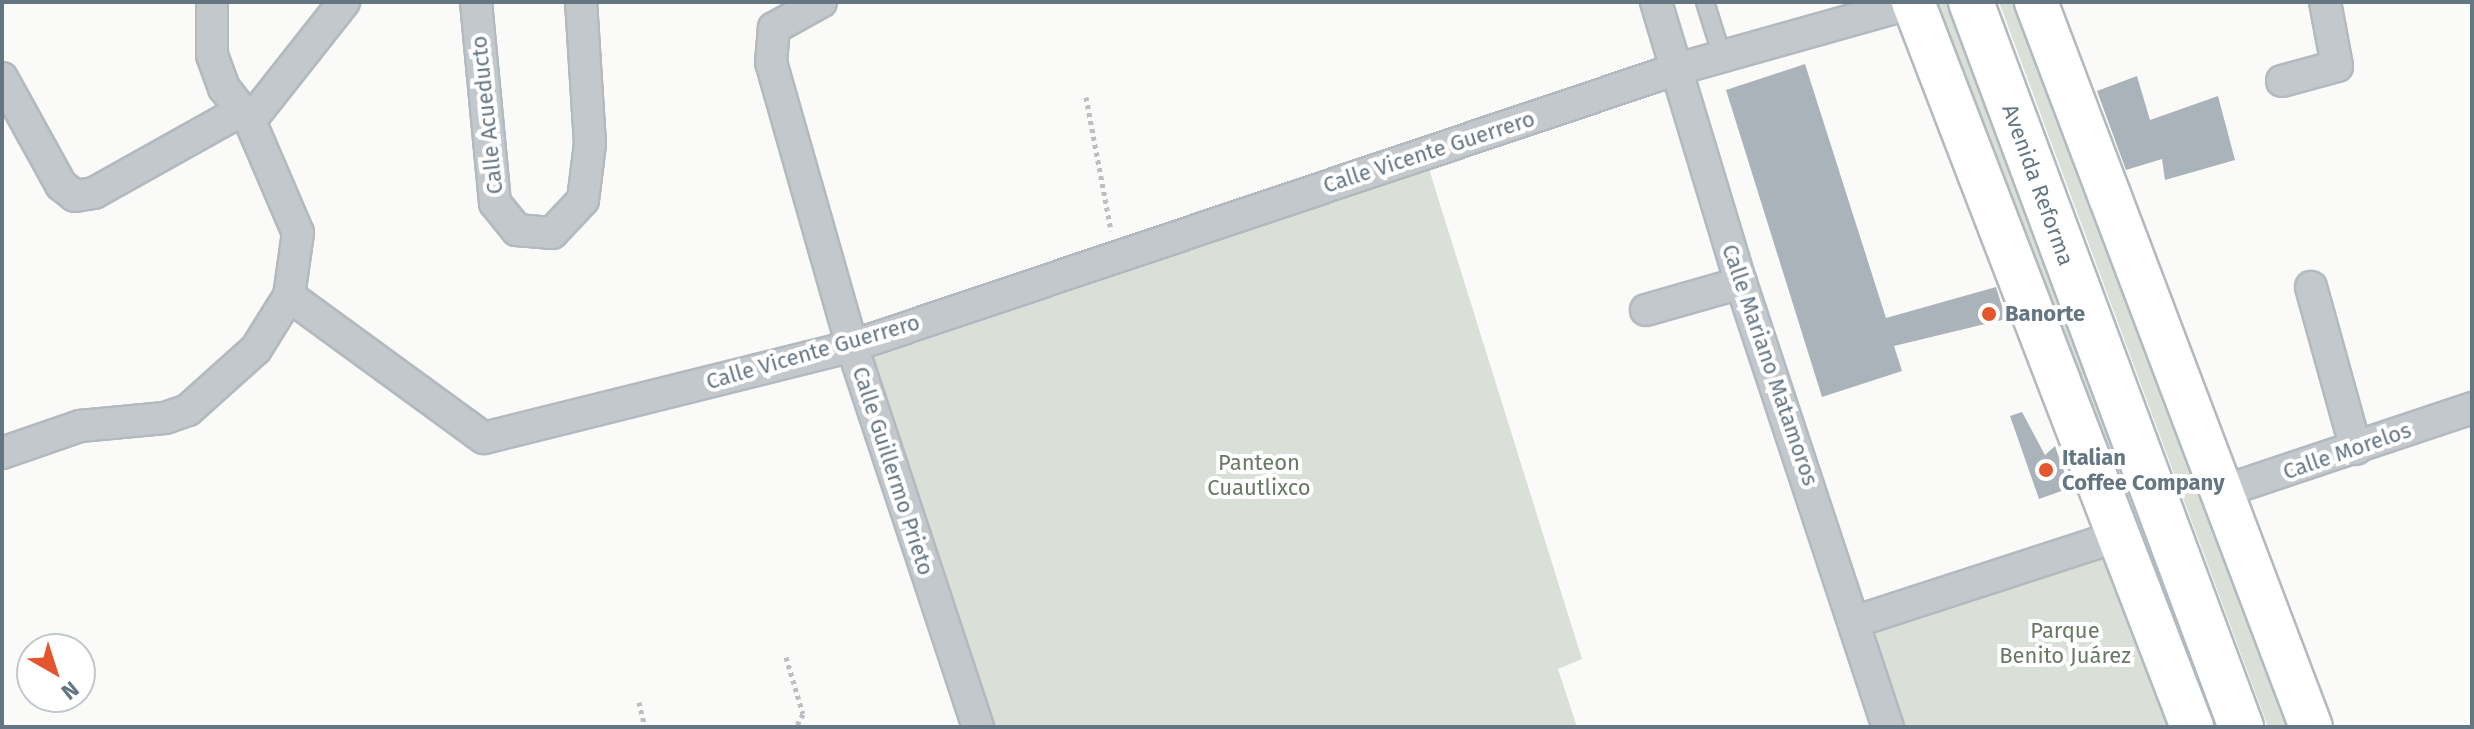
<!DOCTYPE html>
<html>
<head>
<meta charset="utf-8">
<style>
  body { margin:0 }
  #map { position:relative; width:2474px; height:729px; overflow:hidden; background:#fafaf8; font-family:"Fira Sans",sans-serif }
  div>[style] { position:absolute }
  .green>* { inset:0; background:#dadfd7 }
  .building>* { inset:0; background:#aab3b9 }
  .path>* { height:5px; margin-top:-2.5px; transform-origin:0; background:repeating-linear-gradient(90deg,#bbbfc2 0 4px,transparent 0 8px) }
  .roads { filter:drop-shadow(2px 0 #b3babf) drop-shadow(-2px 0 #b3babf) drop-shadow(0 2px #b3babf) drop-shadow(0 -2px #b3babf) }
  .lane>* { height:16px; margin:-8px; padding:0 8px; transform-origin:8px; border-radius:8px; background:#c3c8cc }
  .street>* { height:30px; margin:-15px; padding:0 15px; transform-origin:15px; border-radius:15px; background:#c3c8cc }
  .secondary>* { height:42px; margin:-21px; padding:0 21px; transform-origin:21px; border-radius:21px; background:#fff }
  .primary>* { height:44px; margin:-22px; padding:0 22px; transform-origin:22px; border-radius:22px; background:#fff }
  .dots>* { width:22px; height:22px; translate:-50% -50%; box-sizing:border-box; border:4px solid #fff; border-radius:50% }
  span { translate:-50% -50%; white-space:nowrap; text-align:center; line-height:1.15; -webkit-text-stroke:8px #fff; paint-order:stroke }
  .street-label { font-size:22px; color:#657683 }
  .poi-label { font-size:22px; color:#657683; font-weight:700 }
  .left { translate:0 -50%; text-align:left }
  .park-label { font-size:22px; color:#687a64 }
  .frame { position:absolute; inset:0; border:4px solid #657683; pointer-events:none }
  .north { position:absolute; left:16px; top:633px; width:80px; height:80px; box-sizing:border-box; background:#fff; border:2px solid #c1c8cd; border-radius:50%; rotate:141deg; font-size:22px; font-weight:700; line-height:32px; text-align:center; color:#657683 }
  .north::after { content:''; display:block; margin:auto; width:28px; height:36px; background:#e4572e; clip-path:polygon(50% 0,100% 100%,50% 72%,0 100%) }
</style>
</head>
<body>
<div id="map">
  <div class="green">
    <div style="clip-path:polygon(1913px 2px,1971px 2px,2241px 727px,1888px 727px,1857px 621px,2122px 535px)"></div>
    <div style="clip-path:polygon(1999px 2px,2036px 2px,2310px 727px,2268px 727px)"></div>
    <div style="clip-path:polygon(1424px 153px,1582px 659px,1558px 669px,1577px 727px,976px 727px,852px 346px)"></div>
  </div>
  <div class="building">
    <div style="clip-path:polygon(1805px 64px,1886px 318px,1996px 287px,2006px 319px,1894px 346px,1902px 371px,1822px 397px,1726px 90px)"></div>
    <div style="clip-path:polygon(2137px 76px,2150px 120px,2218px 96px,2235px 160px,2165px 180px,2162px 159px,2126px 170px,2097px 91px)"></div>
    <div style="clip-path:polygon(2022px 412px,2045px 455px,2055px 446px,2070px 488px,2039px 499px,2010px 416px)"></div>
  </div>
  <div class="path">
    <div style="left:1086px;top:97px;width:136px;rotate:79.4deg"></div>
    <div style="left:786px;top:657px;width:59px;rotate:73.4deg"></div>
    <div style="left:803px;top:714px;width:15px;rotate:118deg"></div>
    <div style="left:639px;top:702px;width:26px;rotate:77deg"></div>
  </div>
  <div class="roads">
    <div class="lane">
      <div style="left:1705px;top:2px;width:57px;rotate:72.5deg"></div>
    </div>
    <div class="street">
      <div style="left:476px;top:2px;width:202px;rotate:84.6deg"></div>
      <div style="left:495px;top:203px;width:35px;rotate:51deg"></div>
      <div style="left:517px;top:230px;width:35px;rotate:5deg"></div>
      <div style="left:552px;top:233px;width:45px;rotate:-46.8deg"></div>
      <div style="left:583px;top:200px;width:56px;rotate:-82.9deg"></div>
      <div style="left:590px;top:144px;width:142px;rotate:-93.6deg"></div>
      <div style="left:821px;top:2px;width:54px;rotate:151deg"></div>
      <div style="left:774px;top:28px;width:34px;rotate:95deg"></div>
      <div style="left:771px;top:62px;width:295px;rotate:74.1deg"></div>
      <div style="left:852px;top:346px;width:401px;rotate:71.7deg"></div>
      <div style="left:1656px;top:2px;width:294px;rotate:73.2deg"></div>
      <div style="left:1741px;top:283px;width:468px;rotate:71.7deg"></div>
      <div style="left:2px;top:78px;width:122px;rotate:61.1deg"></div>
      <div style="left:61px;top:185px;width:18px;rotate:38deg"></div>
      <div style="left:75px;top:196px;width:19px;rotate:-9deg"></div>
      <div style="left:94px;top:193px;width:166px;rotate:-29.2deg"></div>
      <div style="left:2282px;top:81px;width:57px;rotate:-15.3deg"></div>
      <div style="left:2337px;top:66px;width:65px;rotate:-100.6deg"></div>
      <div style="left:250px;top:121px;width:152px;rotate:-51.7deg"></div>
      <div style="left:2311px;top:287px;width:168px;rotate:74.5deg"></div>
      <div style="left:289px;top:296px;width:241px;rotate:36.1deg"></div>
      <div style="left:484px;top:438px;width:379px;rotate:-14deg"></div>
      <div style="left:852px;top:346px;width:867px;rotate:-18.56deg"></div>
      <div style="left:1674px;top:70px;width:248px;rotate:-15.7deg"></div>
      <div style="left:1646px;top:310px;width:99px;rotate:-15.9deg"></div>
      <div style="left:2px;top:453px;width:83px;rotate:-19.1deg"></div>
      <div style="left:80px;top:426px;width:85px;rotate:-5.4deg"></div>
      <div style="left:165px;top:418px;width:24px;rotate:-19deg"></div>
      <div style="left:188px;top:410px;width:91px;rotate:-41.9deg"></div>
      <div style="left:256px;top:349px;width:62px;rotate:-58.1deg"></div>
      <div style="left:289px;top:296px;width:64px;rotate:-81.9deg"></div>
      <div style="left:298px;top:233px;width:122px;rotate:-113.2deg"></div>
      <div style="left:250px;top:121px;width:42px;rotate:-128.2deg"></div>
      <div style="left:224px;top:88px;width:35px;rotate:-110deg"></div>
      <div style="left:212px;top:55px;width:53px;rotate:-90deg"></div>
      <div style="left:2221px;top:492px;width:265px;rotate:-18.5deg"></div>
      <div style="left:1857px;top:621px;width:279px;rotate:-18deg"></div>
    </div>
    <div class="secondary">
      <div style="left:1913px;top:2px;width:777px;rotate:68.95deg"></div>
      <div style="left:2036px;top:2px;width:775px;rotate:69.23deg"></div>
    </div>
    <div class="primary">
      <div style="left:1971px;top:2px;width:774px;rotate:69.57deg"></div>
    </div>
  </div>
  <div class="dots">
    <div style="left:1989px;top:314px;background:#e4572e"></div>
    <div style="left:2046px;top:470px;background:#e4572e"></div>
  </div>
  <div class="street-label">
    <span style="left:487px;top:115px;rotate:-96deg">Calle Acueducto</span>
    <span style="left:1429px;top:152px;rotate:-18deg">Calle Vicente Guerrero</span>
    <span style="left:2038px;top:185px;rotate:70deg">Avenida Reforma</span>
    <span style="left:813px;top:352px;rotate:-16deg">Calle Vicente Guerrero</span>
    <span style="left:1770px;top:365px;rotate:71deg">Calle Mariano Matamoros</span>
    <span style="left:2347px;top:451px;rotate:-19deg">Calle Morelos</span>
    <span style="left:893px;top:471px;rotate:72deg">Calle Guillermo Prieto</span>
  </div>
  <div class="poi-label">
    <span class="left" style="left:2005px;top:314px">Banorte</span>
    <span class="left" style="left:2062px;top:470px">Italian<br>Coffee Company</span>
  </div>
  <div class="park-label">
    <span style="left:1259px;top:475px">Panteon<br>Cuautlixco</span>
    <span style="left:2065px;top:643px">Parque<br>Benito Juárez</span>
  </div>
  <div class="frame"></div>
  <div class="north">N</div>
</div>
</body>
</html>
